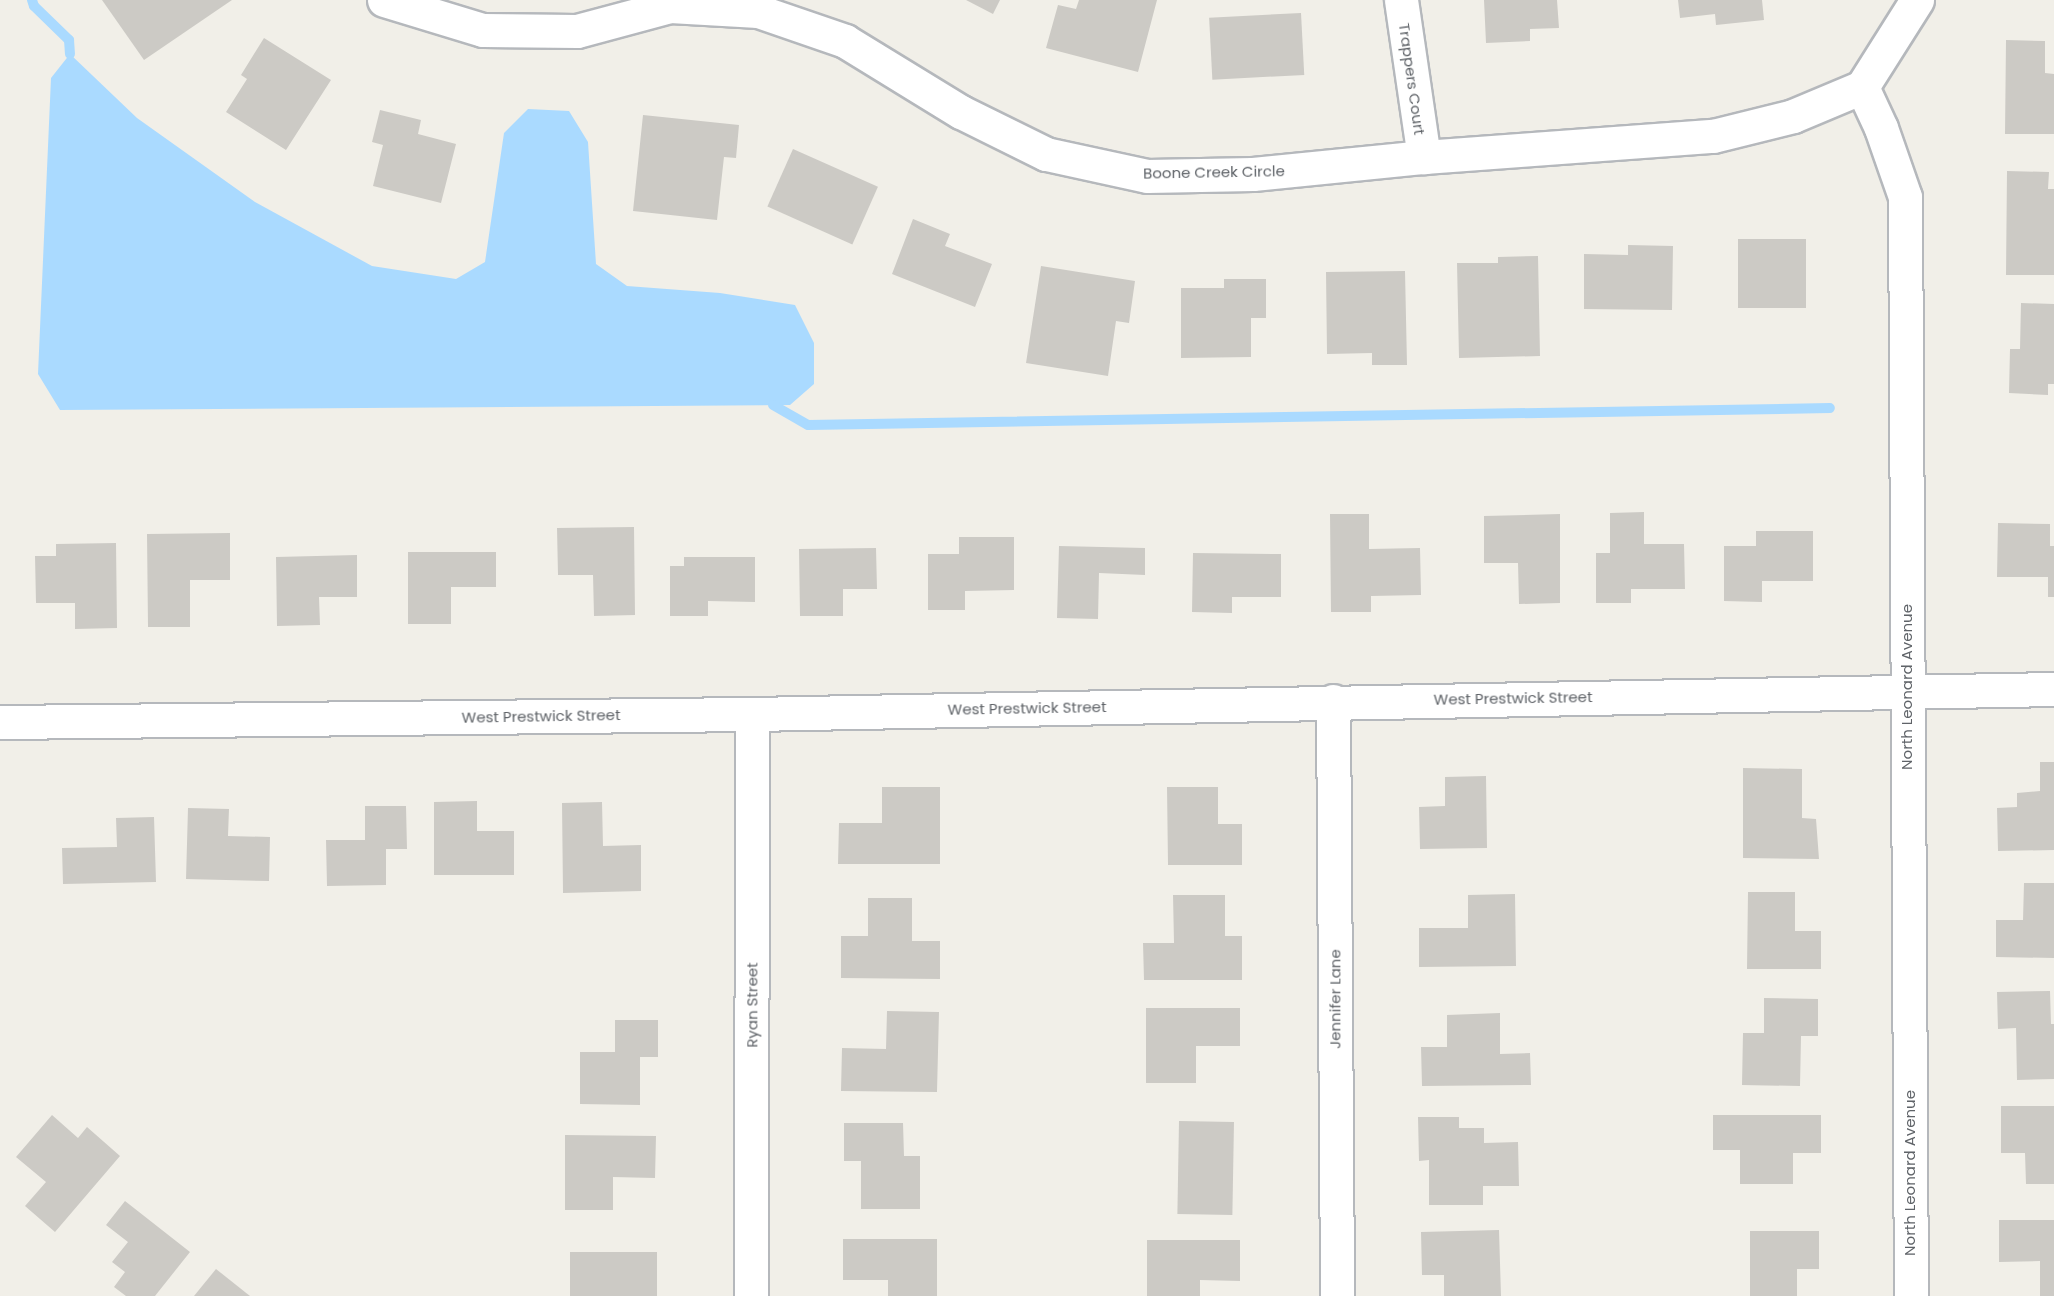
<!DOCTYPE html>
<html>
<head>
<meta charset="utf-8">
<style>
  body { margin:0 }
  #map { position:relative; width:2054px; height:1296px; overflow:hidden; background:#f1efe8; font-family:Poppins,sans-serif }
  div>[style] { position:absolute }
  .water>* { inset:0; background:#aadaff }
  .stream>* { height:10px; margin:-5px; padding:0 5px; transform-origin:5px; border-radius:5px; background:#aadaff }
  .building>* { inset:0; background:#cccac5; transform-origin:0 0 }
  .roads { filter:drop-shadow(2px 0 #b5b8bc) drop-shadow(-2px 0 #b5b8bc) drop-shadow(0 2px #b5b8bc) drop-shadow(0 -2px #b5b8bc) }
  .minor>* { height:33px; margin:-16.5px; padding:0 16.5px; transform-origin:16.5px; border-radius:16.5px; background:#fff }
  span { translate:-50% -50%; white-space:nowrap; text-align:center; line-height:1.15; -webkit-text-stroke:5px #fff; paint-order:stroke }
  .street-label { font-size:15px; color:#5f6368 }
</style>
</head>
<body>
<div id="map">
  <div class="water">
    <div style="clip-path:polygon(70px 54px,137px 118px,255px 202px,372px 266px,456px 279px,485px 262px,504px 133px,528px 109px,569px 111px,588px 142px,596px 264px,627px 286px,720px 293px,795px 305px,814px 343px,814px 384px,790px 405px,60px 410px,38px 374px,51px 78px)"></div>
  </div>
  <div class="stream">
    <div style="left:32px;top:0;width:6px;rotate:72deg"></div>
    <div style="left:34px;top:6px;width:49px;rotate:44.2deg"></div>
    <div style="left:69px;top:40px;width:14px;rotate:86deg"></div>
    <div style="left:773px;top:405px;width:40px;rotate:29.7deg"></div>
    <div style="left:808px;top:425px;width:1022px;rotate:-0.95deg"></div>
  </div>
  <div class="building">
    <div style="clip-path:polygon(102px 0,232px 0,144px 60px)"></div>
    <div style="clip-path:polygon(966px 0,1000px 0,993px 14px)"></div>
    <div style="clip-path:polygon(1079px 0,1157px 0,1138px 72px,1046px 48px,1058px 5px,1076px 9px)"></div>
    <div style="clip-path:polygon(1484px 0,1557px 0,1559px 28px,1530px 29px,1530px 41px,1486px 43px)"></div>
    <div style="clip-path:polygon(1678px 0,1762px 0,1764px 20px,1716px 25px,1715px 14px,1680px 18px)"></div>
    <div style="left:1301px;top:13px;width:62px;height:92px;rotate:87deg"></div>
    <div style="clip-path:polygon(264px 38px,331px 80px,286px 150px,226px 112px,247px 79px,241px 75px)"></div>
    <div style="clip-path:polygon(2006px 40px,2045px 41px,2045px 73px,2054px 74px,2054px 134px,2005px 134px)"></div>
    <div style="clip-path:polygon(380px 110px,421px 120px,418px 134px,456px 144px,441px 203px,373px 186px,383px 145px,372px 142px)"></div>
    <div style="clip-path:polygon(643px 115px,739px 125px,736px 158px,724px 157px,717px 220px,633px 211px)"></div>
    <div style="left:793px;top:149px;width:93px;height:63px;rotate:24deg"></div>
    <div style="clip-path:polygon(2007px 171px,2049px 172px,2048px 189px,2054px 189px,2054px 275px,2006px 275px)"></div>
    <div style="clip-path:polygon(913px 219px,950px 234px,945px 246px,992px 264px,975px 307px,892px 274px)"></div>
    <div style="left:1738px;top:239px;width:68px;height:69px"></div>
    <div style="clip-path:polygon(1628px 245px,1673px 246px,1672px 310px,1584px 309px,1584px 254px,1628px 255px)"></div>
    <div style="clip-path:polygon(1538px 256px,1540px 356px,1459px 358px,1457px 263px,1498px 263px,1498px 257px)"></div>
    <div style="clip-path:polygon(1041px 266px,1135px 281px,1129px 323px,1116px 321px,1108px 376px,1026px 363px)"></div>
    <div style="clip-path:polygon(1405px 271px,1407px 365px,1372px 365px,1372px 353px,1327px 354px,1326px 272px)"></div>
    <div style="clip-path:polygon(1224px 279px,1266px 279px,1266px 318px,1251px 318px,1251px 357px,1181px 358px,1181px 288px,1224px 288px)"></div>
    <div style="clip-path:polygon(2021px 303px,2054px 304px,2054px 384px,2048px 384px,2048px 395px,2009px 393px,2010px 349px,2020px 349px)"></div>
    <div style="clip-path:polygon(1644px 512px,1644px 544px,1684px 544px,1685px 589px,1631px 589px,1631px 603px,1596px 603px,1596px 553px,1610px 553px,1610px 513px)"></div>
    <div style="clip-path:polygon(1330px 514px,1369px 514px,1369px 549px,1420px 548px,1421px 595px,1371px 596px,1371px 612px,1331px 612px)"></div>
    <div style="clip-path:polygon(1560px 514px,1560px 603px,1519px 604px,1518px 563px,1484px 563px,1484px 516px)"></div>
    <div style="clip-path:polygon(1998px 523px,2050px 524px,2050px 546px,2054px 546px,2054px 597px,2048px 597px,2048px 577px,1997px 577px)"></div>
    <div style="clip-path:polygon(634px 527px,635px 615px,594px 616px,593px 575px,558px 575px,557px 528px)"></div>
    <div style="clip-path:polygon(1756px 531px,1813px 531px,1813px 581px,1762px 581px,1762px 602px,1724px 601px,1724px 546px,1756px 546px)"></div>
    <div style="clip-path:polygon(230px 533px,230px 580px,190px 580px,190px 627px,148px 627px,147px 534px)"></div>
    <div style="clip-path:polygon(959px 537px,1014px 537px,1014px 590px,965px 591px,965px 610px,928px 610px,928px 554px,959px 554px)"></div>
    <div style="clip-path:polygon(116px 543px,117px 628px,75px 629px,75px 603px,36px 603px,35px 556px,56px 556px,56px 544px)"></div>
    <div style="clip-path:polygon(1059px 546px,1145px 548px,1145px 575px,1099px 573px,1098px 619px,1057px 618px)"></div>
    <div style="clip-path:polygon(876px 548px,877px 589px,843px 589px,843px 616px,800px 616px,799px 549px)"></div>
    <div style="clip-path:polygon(408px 552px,496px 552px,496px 587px,451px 587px,451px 624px,408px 624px)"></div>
    <div style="clip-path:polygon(1193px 553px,1281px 554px,1281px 597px,1232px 597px,1232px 613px,1192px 612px)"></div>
    <div style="clip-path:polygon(357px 555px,357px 597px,319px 597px,320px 625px,277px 626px,276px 557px)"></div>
    <div style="clip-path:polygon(684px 557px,755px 557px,755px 602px,708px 601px,708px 616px,670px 616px,670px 566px,684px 566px)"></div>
    <div style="clip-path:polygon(2040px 762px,2054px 762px,2054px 850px,1998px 851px,1997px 808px,2017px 807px,2017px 793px,2040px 791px)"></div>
    <div style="clip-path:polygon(1743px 768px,1802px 769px,1802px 818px,1816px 819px,1819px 859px,1743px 858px)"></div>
    <div style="clip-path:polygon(1486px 776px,1487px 848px,1420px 849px,1419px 807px,1445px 806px,1445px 777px)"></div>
    <div style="clip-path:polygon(882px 787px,940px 787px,940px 864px,838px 864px,839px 823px,882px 823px)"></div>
    <div style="clip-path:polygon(1167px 787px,1218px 787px,1218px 824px,1242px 824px,1242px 865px,1168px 865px)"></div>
    <div style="clip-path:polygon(477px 801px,477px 831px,514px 831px,514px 875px,434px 875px,434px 802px)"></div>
    <div style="clip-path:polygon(602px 802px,603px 846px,641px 845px,641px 891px,563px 893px,562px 803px)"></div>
    <div style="clip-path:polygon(365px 806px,406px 806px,407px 849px,386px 849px,386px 885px,327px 886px,326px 840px,365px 840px)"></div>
    <div style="clip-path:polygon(188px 808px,229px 809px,228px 836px,270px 837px,269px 881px,186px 879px)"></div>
    <div style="clip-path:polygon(154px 817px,156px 882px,63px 884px,62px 848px,117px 847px,116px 818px)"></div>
    <div style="clip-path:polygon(2024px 883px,2054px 883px,2054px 958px,1996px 957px,1996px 920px,2023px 920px)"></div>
    <div style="clip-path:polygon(1748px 892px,1795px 892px,1795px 931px,1821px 931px,1821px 969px,1747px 969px)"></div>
    <div style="clip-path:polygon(1515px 894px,1516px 966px,1419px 967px,1419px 928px,1468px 928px,1468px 895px)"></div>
    <div style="clip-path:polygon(1173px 895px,1225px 895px,1225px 936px,1242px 936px,1242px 980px,1144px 980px,1143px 943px,1174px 943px)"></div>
    <div style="clip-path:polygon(868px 898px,912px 898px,912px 941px,940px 941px,940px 979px,841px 978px,841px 936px,868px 936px)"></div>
    <div style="clip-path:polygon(2050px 991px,2051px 1024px,2054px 1024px,2054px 1079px,2017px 1080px,2016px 1028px,1998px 1029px,1997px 992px)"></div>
    <div style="clip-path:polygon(1764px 998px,1818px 999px,1818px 1036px,1801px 1036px,1800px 1086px,1742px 1085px,1743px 1033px,1764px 1033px)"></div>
    <div style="clip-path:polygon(1146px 1008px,1240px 1008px,1240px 1046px,1196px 1046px,1196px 1083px,1146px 1083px)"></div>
    <div style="clip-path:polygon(887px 1011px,939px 1012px,937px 1092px,841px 1091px,842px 1048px,886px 1049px)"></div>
    <div style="clip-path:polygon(1500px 1013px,1500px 1054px,1530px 1053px,1531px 1085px,1422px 1086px,1421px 1047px,1447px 1047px,1447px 1015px)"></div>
    <div style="clip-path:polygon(615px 1020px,658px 1020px,658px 1057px,640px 1057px,640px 1105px,580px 1104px,580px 1052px,615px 1052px)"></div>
    <div style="clip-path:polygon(2001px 1106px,2054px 1106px,2054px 1184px,2026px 1184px,2025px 1153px,2001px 1153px)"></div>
    <div style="clip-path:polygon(52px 1115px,78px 1138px,87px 1127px,120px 1156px,55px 1232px,25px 1206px,46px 1182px,16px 1157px)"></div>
    <div style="clip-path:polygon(1713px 1115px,1821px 1115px,1821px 1153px,1793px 1153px,1793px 1184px,1740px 1184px,1740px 1150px,1713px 1150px)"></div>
    <div style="clip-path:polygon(1418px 1117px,1459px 1117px,1459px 1128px,1484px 1128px,1484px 1143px,1518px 1142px,1519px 1186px,1483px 1186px,1483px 1205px,1429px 1205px,1429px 1160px,1419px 1161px)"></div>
    <div style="left:1179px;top:1121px;width:55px;height:93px;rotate:1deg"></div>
    <div style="clip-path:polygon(844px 1123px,903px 1123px,904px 1156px,920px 1156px,920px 1209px,861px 1209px,861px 1161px,844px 1161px)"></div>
    <div style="clip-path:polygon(565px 1135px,656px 1136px,655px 1178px,613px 1177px,613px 1210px,565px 1210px)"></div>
    <div style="clip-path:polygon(125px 1201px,190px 1252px,155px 1296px,126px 1296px,114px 1287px,125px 1272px,112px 1262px,128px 1242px,106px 1225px)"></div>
    <div style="clip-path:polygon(1999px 1220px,2054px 1220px,2054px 1296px,2040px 1296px,2040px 1261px,1999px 1262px)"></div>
    <div style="clip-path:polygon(1499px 1230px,1501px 1296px,1444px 1296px,1444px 1275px,1422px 1275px,1421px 1232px)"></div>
    <div style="clip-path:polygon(1750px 1231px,1819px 1231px,1819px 1269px,1797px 1269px,1797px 1296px,1750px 1296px)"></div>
    <div style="clip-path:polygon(843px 1239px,937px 1239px,937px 1296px,888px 1296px,888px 1280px,843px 1280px)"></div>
    <div style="clip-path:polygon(1147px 1240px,1240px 1240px,1240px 1281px,1200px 1280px,1200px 1296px,1147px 1296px)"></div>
    <div style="left:570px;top:1252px;width:87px;height:44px"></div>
    <div style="clip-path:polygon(216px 1269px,250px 1296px,194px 1296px)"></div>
  </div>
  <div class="roads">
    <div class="minor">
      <div style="left:384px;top:0;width:103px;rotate:16.9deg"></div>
      <div style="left:483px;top:30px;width:94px;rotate:0.6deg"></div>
      <div style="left:577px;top:31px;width:96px;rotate:-15deg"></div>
      <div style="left:670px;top:6px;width:88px;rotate:3.3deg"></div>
      <div style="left:758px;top:11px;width:92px;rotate:19deg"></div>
      <div style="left:845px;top:41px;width:136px;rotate:31.5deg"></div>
      <div style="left:961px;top:112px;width:95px;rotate:26.3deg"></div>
      <div style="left:1046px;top:154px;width:103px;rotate:12.3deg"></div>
      <div style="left:1147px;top:176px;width:106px;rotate:-1.1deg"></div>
      <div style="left:1253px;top:174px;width:172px;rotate:-5.7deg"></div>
      <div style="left:1424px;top:157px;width:290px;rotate:-4.2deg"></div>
      <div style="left:1713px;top:136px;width:82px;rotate:-14deg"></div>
      <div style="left:1793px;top:116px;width:75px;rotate:-22.8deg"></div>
      <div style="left:1401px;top:0;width:159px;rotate:81.7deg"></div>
      <div style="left:1862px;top:87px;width:45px;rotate:65.1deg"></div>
      <div style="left:1881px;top:128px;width:73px;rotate:70.8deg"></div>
      <div style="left:1905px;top:197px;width:1099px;rotate:89.69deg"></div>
      <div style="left:1862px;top:87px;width:103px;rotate:-57.7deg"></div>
      <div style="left:1333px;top:701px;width:595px;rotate:89.61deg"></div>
      <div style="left:0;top:722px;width:752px;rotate:-0.61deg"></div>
      <div style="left:752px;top:714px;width:1302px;rotate:-1.1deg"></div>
      <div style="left:751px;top:1296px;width:582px;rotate:-89.9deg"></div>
    </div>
  </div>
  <div class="street-label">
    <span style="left:1412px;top:79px;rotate:82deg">Trappers Court</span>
    <span style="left:1214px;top:172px;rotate:-1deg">Boone Creek Circle</span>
    <span style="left:1907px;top:687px;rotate:-90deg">North Leonard Avenue</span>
    <span style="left:1513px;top:698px;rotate:-1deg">West Prestwick Street</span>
    <span style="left:1027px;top:708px;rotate:-1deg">West Prestwick Street</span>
    <span style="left:541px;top:716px;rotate:-1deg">West Prestwick Street</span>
    <span style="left:1335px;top:999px;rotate:-90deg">Jennifer Lane</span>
    <span style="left:752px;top:1005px;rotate:-90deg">Ryan Street</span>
    <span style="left:1910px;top:1173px;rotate:-90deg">North Leonard Avenue</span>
  </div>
</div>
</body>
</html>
